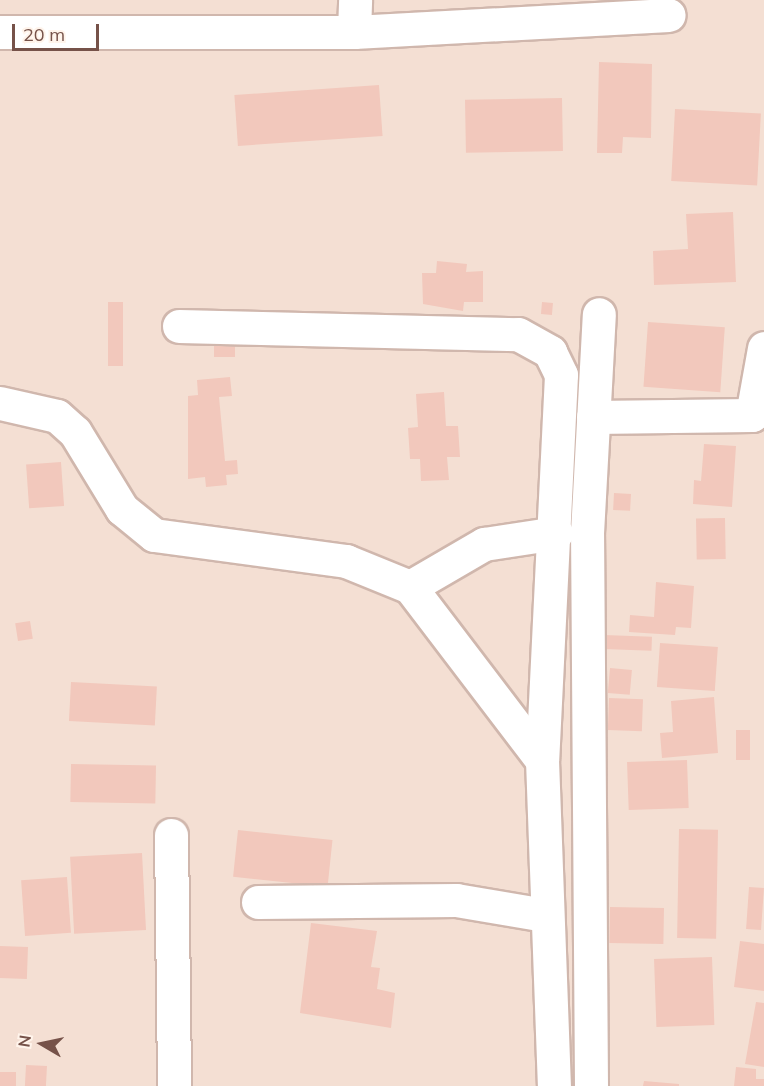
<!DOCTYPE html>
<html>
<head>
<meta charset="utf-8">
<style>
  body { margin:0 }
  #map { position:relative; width:764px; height:1086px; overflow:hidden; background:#fcefe5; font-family:Mulish,sans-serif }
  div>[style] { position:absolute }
  .residential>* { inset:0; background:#f4dfd3; transform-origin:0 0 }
  .building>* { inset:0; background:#f2c8bc; transform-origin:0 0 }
  .roads { filter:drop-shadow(2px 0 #d0b7ad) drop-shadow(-2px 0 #d0b7ad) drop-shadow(0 2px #d0b7ad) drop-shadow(0 -2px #d0b7ad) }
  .minor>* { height:33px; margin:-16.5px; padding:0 16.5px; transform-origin:16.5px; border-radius:16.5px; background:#fff }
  span { translate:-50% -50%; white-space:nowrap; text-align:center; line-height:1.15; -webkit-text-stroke:5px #fff4eb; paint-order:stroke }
  .north { position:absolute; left:12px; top:1014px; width:60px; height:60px; -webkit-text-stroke:4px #fff4eb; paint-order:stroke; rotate:279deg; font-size:16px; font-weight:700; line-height:24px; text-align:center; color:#765249 }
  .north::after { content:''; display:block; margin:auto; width:21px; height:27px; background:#765249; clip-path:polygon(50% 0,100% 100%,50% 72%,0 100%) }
  .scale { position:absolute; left:12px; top:24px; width:87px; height:27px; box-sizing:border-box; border:3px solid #765249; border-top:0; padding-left:8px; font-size:18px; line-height:21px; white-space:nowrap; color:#765249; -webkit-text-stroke:4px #fff4eb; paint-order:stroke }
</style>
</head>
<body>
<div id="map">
  <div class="residential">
    <div style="left:0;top:0;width:764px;height:1086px"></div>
  </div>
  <div class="building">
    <div style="clip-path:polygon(599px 62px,652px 64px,651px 138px,623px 137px,622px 153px,597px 153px)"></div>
    <div style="left:379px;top:85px;width:51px;height:145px;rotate:86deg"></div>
    <div style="left:562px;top:98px;width:53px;height:97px;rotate:89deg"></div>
    <div style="left:675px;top:109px;width:86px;height:72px;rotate:3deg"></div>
    <div style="clip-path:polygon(733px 212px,736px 282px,654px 285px,653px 251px,688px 249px,686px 214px)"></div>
    <div style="clip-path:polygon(437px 261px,467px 264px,466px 272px,483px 271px,483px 302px,464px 302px,463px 311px,423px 304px,422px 273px,436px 273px)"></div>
    <div style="left:108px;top:302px;width:15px;height:64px"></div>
    <div style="left:542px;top:302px;width:11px;height:12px;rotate:5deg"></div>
    <div style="left:648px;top:322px;width:77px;height:65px;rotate:4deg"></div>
    <div style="left:214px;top:337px;width:21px;height:20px"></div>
    <div style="clip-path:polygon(230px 377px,232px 396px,219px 397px,225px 461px,237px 460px,238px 474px,226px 475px,227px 485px,206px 487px,205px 477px,188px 479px,188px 396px,198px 395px,197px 380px)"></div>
    <div style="clip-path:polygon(444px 392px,446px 426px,458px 426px,460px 457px,447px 457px,449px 480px,421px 481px,420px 459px,410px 459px,408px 428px,418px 427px,416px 394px)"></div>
    <div style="clip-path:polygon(704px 444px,736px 446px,732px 507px,693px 504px,694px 480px,701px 481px)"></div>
    <div style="left:61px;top:462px;width:44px;height:35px;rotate:86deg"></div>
    <div style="left:614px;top:493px;width:17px;height:17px;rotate:3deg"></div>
    <div style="left:725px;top:518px;width:41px;height:29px;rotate:89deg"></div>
    <div style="clip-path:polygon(656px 582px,694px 586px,691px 628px,676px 627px,675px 635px,629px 632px,630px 615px,654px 617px)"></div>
    <div style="left:30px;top:621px;width:18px;height:15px;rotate:81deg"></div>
    <div style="left:604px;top:635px;width:48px;height:14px;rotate:2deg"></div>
    <div style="left:660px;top:643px;width:58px;height:44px;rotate:4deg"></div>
    <div style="left:610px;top:668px;width:22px;height:25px;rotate:5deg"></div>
    <div style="left:71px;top:682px;width:86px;height:39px;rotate:3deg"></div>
    <div style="clip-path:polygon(714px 697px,718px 753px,662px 758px,660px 733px,673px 732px,671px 701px)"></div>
    <div style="left:609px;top:698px;width:34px;height:32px;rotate:2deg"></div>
    <div style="left:736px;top:730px;width:14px;height:30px"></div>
    <div style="left:687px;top:760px;width:48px;height:60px;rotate:88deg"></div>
    <div style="left:71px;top:764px;width:85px;height:38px;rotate:1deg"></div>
    <div style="left:679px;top:829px;width:39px;height:109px;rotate:1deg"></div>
    <div style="left:238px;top:830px;width:95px;height:47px;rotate:6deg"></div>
    <div style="left:142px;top:853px;width:77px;height:72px;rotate:87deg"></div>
    <div style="left:67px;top:877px;width:56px;height:46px;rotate:86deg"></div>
    <div style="left:749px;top:887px;width:15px;height:42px;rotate:4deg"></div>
    <div style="left:610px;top:907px;width:54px;height:36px;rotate:1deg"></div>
    <div style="clip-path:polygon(311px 923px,377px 931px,371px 967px,380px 968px,377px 989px,395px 993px,391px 1028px,300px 1013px)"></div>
    <div style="clip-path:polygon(740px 941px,764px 944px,764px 991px,734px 987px)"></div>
    <div style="left:0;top:946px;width:28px;height:32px;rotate:2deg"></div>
    <div style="left:712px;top:957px;width:68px;height:58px;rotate:88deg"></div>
    <div style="clip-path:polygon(756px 1002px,764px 1003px,764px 1067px,745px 1064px)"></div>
    <div style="left:26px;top:1065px;width:21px;height:21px;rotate:3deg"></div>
    <div style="clip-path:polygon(736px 1067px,756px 1069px,756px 1079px,764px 1079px,764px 1086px,734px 1086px)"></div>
    <div style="left:0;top:1072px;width:16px;height:14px"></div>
    <div style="clip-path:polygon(644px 1081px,679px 1084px,679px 1086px,643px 1086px)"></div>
  </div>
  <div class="roads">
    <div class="minor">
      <div style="left:0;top:32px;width:354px"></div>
      <div style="left:354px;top:32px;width:315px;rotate:-3.1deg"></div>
      <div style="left:354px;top:32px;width:32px;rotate:-88deg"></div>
      <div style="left:179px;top:326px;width:339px;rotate:1.4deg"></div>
      <div style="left:518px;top:334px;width:37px;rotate:29deg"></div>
      <div style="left:550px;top:352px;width:25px;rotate:64deg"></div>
      <div style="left:561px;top:375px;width:385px;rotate:92.8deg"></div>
      <div style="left:542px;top:760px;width:326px;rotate:87.9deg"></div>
      <div style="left:0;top:403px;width:58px;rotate:12.8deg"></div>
      <div style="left:57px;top:416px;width:24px;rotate:42deg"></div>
      <div style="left:75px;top:432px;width:90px;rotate:58.6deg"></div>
      <div style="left:122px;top:509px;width:41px;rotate:39.1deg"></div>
      <div style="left:154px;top:535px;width:194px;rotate:7.7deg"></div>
      <div style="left:346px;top:561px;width:69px;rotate:22.1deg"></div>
      <div style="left:410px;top:587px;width:218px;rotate:52.7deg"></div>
      <div style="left:593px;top:417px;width:159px;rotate:-0.7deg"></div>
      <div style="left:752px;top:415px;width:68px;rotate:-79.8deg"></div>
      <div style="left:410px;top:587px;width:86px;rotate:-30.2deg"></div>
      <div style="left:484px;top:544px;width:73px;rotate:-8.7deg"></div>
      <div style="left:171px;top:835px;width:251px;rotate:89.3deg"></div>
      <div style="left:258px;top:902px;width:198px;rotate:-0.6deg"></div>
      <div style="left:456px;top:900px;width:90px;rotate:9.6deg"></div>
      <div style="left:591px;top:1086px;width:553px;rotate:-90.41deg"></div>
      <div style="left:587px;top:533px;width:219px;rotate:-86.9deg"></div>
    </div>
  </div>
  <div class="north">N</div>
  <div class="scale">20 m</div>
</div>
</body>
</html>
